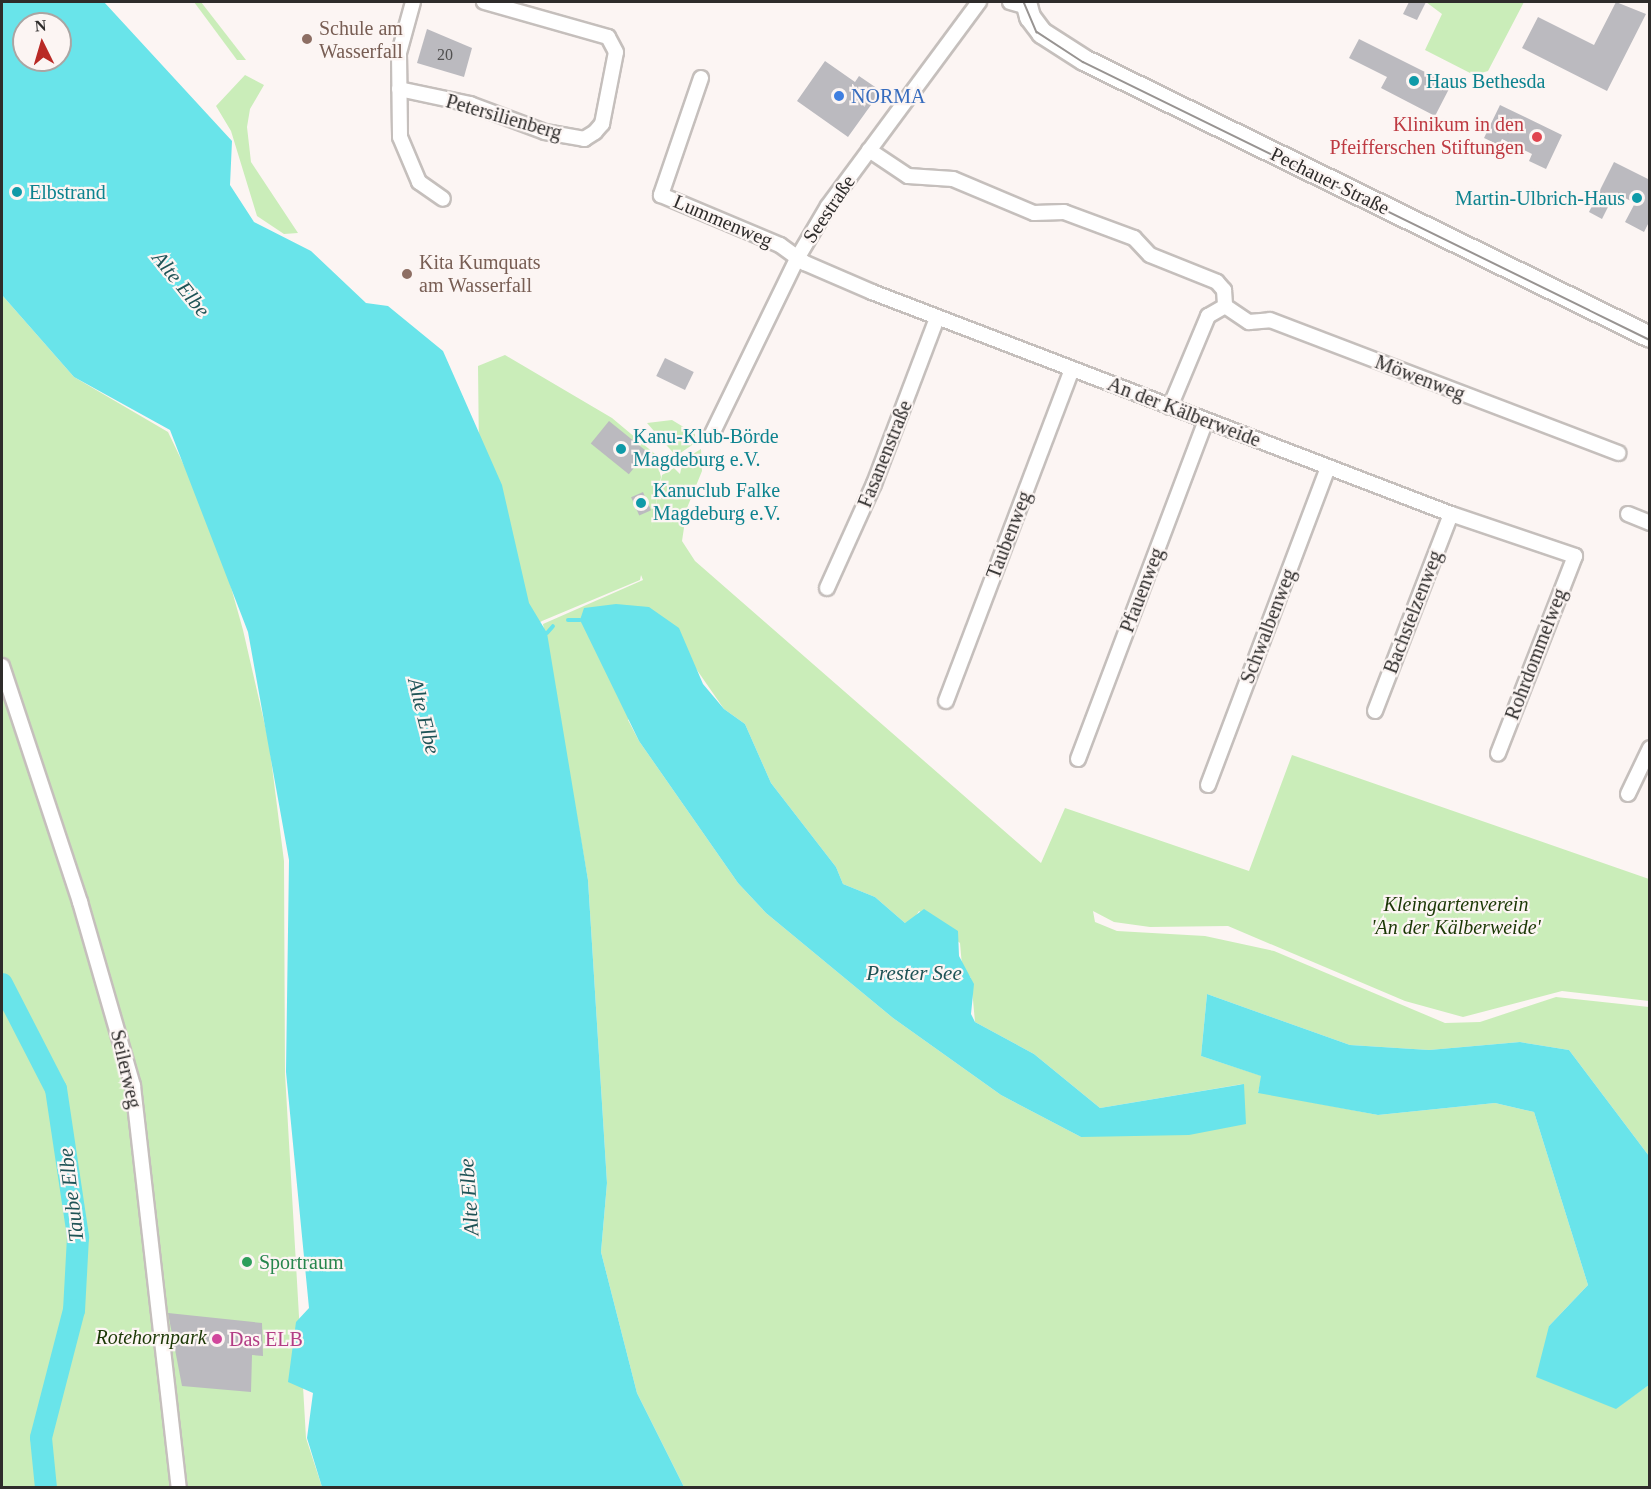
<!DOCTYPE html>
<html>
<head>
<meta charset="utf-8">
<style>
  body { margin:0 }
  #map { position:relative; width:1651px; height:1489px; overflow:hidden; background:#fcf5f3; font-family:"Times New Roman",serif }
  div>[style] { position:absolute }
  .green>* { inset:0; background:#caedb9 }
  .water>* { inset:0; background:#69e4ea }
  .stream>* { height:4px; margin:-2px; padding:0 2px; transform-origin:2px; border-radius:2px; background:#69e4ea }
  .river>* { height:22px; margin:-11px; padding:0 11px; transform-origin:11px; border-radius:11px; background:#69e4ea }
  .building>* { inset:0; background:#bbbabf; transform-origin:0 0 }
  .roads { filter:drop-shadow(2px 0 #c5bfbc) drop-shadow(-2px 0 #c5bfbc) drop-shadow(0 2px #c5bfbc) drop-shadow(0 -2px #c5bfbc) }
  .street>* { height:14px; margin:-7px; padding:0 7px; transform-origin:7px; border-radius:7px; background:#fff }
  .secondary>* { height:20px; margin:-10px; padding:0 10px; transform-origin:10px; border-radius:10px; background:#fff }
  .tram>* { height:1.5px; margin:-0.75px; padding:0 0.75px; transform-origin:0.75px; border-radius:0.75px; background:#989492 }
  .dots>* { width:16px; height:16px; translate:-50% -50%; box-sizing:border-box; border:3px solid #fcf5f3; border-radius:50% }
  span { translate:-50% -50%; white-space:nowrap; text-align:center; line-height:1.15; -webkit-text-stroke:4.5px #fcf5f3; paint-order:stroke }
  .number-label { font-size:16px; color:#515050 }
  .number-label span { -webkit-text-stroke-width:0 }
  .education-label { font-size:20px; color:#785e54 }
  .left { translate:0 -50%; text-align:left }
  .culture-label { font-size:20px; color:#0d838f }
  .right { translate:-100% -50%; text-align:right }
  .shop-label { font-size:20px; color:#366cbe }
  .street-label { font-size:20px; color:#2e2c2b }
  .health-label { font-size:20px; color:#be3a42 }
  .park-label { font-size:20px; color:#1b3805; font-style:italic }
  .leisure-label { font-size:20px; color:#27864d }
  .hotel-label { font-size:20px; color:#b23c85 }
  .water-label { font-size:21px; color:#1e5356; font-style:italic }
  .frame { position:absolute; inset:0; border:3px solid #2e2c2b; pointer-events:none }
  .north { position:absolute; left:12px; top:12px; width:60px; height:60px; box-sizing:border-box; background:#fcf5f3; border:2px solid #aaa5a3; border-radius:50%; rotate:355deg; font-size:16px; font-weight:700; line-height:24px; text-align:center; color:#2e2c2b }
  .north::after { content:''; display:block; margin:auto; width:21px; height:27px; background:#b92a26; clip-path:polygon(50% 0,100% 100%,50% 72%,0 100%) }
</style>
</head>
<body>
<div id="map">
  <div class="green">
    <div style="clip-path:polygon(194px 2px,201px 2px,246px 60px,237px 60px)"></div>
    <div style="clip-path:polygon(1426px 2px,1524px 2px,1488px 71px,1474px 75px,1425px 50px,1442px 14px)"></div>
    <div style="clip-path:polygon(245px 75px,264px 85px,250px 109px,247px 127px,251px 162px,298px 233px,284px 234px,257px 216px,231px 131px,216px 106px)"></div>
    <div style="clip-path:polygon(2px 295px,74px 377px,168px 432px,215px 530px,243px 630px,269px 743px,284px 861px,285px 1073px,306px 1438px,322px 1487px,2px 1487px)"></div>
    <div style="clip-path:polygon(evenodd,505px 355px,612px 418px,655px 454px,661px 477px,651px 530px,662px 475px,674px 468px,680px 474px,683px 460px,701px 449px,702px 471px,687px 508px,682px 541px,695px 561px,1041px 863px,1065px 808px,1249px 871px,1292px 755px,1649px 879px,1649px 1001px,1562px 991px,1463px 1017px,1405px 1001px,1228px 926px,1150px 927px,1114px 922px,1093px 911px,1095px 922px,1117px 931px,1205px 936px,1274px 951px,1445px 1023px,1480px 1022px,1556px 997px,1649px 1007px,1649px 1156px,1569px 1050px,1520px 1042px,1429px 1050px,1350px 1045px,1207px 994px,1201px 1056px,1262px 1076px,1258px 1092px,1378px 1115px,1495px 1103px,1534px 1112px,1588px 1285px,1549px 1326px,1616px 1408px,1649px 1385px,1649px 1487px,684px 1487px,637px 1393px,601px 1252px,607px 1183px,588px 880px,543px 624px,643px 580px,641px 575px,640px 580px,542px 621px,521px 634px,479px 455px,478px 366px,505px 355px,690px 660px,724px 709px,745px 724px,771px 783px,836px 867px,843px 884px,875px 897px,905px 923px,912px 922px,919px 911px,960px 943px,962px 966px,971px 978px,975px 1022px,1034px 1054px,1100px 1108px,1243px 1084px,1081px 1137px,1001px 1095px,893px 1018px,766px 913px,738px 883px,639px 741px,628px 720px,690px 660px)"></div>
    <div style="clip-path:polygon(672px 420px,695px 434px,695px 443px,676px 456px,647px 423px)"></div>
  </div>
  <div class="water">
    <div style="clip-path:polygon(evenodd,2px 2px,104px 2px,232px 141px,230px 185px,254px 222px,311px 251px,366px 303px,388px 306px,443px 351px,502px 485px,529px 603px,547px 633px,588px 880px,607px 1183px,601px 1252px,637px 1393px,684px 1487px,322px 1487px,307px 1438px,313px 1393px,288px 1382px,296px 1322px,309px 1308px,286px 1072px,289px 860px,248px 632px,170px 430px,74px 377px,2px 295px,2px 2px,24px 24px,60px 24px,60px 60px,24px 60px,24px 24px)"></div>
    <div style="clip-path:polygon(616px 604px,649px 607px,679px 628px,703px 684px,724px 709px,745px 724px,771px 783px,836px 867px,843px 884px,875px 897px,905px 923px,924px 909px,958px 931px,959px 956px,974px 984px,971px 1014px,975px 1022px,1034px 1054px,1100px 1108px,1244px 1084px,1246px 1124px,1189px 1135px,1081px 1137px,1001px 1095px,893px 1018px,766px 913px,738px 883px,639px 741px,580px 620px,584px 608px)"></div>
    <div style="clip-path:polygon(1207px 994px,1350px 1045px,1429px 1050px,1520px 1042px,1569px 1050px,1649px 1156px,1649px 1385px,1616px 1409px,1536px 1377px,1549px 1326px,1588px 1285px,1534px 1112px,1495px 1103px,1378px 1115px,1258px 1093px,1261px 1076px,1201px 1056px)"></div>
  </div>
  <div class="stream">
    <div style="left:568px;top:620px;width:12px"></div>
    <div style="left:547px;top:633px;width:9px;rotate:-49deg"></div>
  </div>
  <div class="river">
    <div style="left:2px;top:984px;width:118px;rotate:62.8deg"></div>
    <div style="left:56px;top:1089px;width:150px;rotate:81.5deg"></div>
    <div style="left:78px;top:1237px;width:73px;rotate:93.1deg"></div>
    <div style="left:74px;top:1310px;width:132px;rotate:104.5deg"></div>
    <div style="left:41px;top:1438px;width:50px;rotate:84.3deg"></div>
  </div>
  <div class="building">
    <div style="clip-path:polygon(1409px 2px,1426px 2px,1417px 20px,1403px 14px)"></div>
    <div style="clip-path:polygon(1616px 2px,1646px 14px,1607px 91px,1522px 48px,1538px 17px,1594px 45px)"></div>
    <div style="clip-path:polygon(427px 29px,472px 48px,464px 77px,417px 63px)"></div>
    <div style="clip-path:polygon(1359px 39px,1451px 85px,1435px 116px,1381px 88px,1387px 77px,1349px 58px)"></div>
    <div style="clip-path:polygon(825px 61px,855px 82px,859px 76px,881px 91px,848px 137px,797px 101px)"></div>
    <div style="clip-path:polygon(1500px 105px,1562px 135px,1546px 169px,1529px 161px,1532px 154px,1502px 139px,1499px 145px,1484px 138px)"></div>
    <div style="clip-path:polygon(1614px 162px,1650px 180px,1650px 220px,1644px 232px,1625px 222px,1635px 203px,1615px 193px,1602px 219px,1589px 212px)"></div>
    <div style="left:665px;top:358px;width:32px;height:20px;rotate:26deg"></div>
    <div style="left:609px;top:421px;width:49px;height:29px;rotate:39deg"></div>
    <div style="left:643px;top:492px;width:20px;height:13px;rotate:66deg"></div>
    <div style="clip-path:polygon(168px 1313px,262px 1323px,263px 1356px,252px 1355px,251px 1392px,182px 1386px)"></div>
  </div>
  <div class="roads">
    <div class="street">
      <div style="left:413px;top:2px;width:53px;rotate:105.4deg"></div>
      <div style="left:399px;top:53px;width:84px;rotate:89.3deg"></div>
      <div style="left:400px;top:137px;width:49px;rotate:67.1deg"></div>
      <div style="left:419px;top:182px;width:29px;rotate:35deg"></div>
      <div style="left:1010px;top:2px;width:18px;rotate:16deg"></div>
      <div style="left:701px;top:78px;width:124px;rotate:108.9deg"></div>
      <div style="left:661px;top:195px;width:129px;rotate:22.8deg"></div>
      <div style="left:780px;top:245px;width:31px;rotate:36deg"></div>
      <div style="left:805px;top:263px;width:73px;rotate:23.4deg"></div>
      <div style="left:872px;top:292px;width:620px;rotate:20.98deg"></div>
      <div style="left:1451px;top:514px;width:131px;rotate:18.7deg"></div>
      <div style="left:1575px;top:556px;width:212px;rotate:111.3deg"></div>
      <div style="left:399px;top:89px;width:73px;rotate:11.9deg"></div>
      <div style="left:470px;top:104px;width:80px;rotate:20.5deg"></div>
      <div style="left:545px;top:132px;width:40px;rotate:10deg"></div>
      <div style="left:584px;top:139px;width:13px;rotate:-32deg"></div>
      <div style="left:595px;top:132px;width:11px;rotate:-49deg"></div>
      <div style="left:602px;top:124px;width:73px;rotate:-79deg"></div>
      <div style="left:616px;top:52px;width:17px;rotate:-118deg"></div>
      <div style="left:608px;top:37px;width:129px;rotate:-164.2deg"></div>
      <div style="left:869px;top:150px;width:47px;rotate:33.7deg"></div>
      <div style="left:908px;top:176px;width:45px;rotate:3.8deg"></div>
      <div style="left:953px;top:179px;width:88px;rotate:22.8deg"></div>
      <div style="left:1034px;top:213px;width:30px;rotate:-2deg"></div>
      <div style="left:1064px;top:212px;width:75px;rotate:20.4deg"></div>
      <div style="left:1134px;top:238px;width:23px;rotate:47deg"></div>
      <div style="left:1150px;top:255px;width:72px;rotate:21.9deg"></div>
      <div style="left:1217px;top:282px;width:11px;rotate:49deg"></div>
      <div style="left:1224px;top:290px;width:16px;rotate:86deg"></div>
      <div style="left:1225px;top:306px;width:29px;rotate:34deg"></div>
      <div style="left:1249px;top:322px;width:21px;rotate:-5deg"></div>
      <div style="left:1270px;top:320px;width:373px;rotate:20.9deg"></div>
      <div style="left:1170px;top:407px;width:99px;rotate:-67.3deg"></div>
      <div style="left:1208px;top:316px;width:20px;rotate:-30deg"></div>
      <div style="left:711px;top:436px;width:199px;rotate:-64.1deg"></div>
      <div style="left:798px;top:257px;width:59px;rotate:-59.5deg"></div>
      <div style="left:828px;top:206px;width:254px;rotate:-53.5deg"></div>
      <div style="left:1628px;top:514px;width:24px;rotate:22deg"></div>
      <div style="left:827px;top:588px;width:114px;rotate:-65.7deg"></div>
      <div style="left:874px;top:484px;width:178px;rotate:-69.2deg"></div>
      <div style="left:2px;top:666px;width:249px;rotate:71.7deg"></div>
      <div style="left:80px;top:902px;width:191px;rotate:73.9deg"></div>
      <div style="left:133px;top:1086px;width:405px;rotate:83.5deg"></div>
      <div style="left:946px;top:701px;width:355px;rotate:-69.2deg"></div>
      <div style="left:1375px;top:711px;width:211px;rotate:-68.9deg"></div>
      <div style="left:1078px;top:759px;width:361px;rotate:-69.3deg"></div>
      <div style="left:1208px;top:785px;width:340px;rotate:-69.3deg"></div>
      <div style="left:1628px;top:794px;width:51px;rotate:-64.4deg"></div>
    </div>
    <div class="secondary">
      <div style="left:1026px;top:2px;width:16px;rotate:75deg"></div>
      <div style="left:1030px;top:17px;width:20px;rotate:53deg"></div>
      <div style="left:1042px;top:33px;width:50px;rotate:32.7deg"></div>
      <div style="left:1084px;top:60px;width:630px;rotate:26.08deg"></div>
    </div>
  </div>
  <div class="tram">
    <div style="left:1024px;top:2px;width:33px;rotate:67deg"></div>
    <div style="left:1037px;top:32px;width:55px;rotate:33.1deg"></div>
    <div style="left:1083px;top:62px;width:631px;rotate:26.12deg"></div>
  </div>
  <div class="dots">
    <div style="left:307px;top:39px;background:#8d6e63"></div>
    <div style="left:1414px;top:81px;background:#0f9aa8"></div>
    <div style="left:839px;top:96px;background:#3f7fe0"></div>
    <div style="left:1537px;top:137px;background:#e0444e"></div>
    <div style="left:17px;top:192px;background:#0f9aa8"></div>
    <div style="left:1637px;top:198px;background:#0f9aa8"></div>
    <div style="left:407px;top:274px;background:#8d6e63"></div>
    <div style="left:621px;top:449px;background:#0f9aa8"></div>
    <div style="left:641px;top:503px;background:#0f9aa8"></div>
    <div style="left:247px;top:1262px;background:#2e9e5b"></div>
    <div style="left:217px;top:1339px;background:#d1479c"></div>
  </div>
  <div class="number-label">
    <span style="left:445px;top:55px">20</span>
  </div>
  <div class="education-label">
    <span class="left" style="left:319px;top:40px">Schule am<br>Wasserfall</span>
    <span class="left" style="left:419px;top:274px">Kita Kumquats<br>am Wasserfall</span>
  </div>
  <div class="culture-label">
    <span class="left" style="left:1426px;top:81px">Haus Bethesda</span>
    <span class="left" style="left:29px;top:192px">Elbstrand</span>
    <span class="right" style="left:1625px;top:198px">Martin-Ulbrich-Haus</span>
    <span class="left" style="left:633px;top:448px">Kanu-Klub-Börde<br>Magdeburg e.V.</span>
    <span class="left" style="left:653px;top:502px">Kanuclub Falke<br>Magdeburg e.V.</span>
  </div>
  <div class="shop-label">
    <span class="left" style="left:851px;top:96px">NORMA</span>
  </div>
  <div class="street-label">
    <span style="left:504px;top:117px;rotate:16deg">Petersilienberg</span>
    <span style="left:1330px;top:181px;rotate:26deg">Pechauer Straße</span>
    <span style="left:829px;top:209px;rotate:-56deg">Seestraße</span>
    <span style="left:723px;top:221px;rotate:23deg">Lummenweg</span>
    <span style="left:1420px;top:378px;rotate:21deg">Möwenweg</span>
    <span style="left:1184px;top:412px;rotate:21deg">An der Kälberweide</span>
    <span style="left:885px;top:454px;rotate:-68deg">Fasanenstraße</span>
    <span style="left:1009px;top:535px;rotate:-69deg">Taubenweg</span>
    <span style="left:1142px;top:590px;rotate:-69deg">Pfauenweg</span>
    <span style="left:1413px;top:612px;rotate:-69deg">Bachstelzenweg</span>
    <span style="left:1268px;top:626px;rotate:-69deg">Schwalbenweg</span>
    <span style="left:1536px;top:654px;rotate:-69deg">Rohrdommelweg</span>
    <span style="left:126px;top:1069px;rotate:77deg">Seilerweg</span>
  </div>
  <div class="health-label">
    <span class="right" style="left:1524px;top:136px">Klinikum in den<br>Pfeifferschen Stiftungen</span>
  </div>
  <div class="park-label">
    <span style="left:1456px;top:916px">Kleingartenverein<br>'An der Kälberweide'</span>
    <span style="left:151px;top:1337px">Rotehornpark</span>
  </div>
  <div class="leisure-label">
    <span class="left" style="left:259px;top:1262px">Sportraum</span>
  </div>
  <div class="hotel-label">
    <span class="left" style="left:229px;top:1339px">Das ELB</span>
  </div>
  <div class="water-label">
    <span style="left:181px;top:284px;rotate:51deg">Alte Elbe</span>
    <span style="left:424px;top:716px;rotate:76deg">Alte Elbe</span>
    <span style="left:914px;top:973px">Prester See</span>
    <span style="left:71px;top:1195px;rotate:-97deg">Taube Elbe</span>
    <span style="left:469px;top:1197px;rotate:-94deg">Alte Elbe</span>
  </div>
  <div class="frame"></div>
  <div class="north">N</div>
</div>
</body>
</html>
